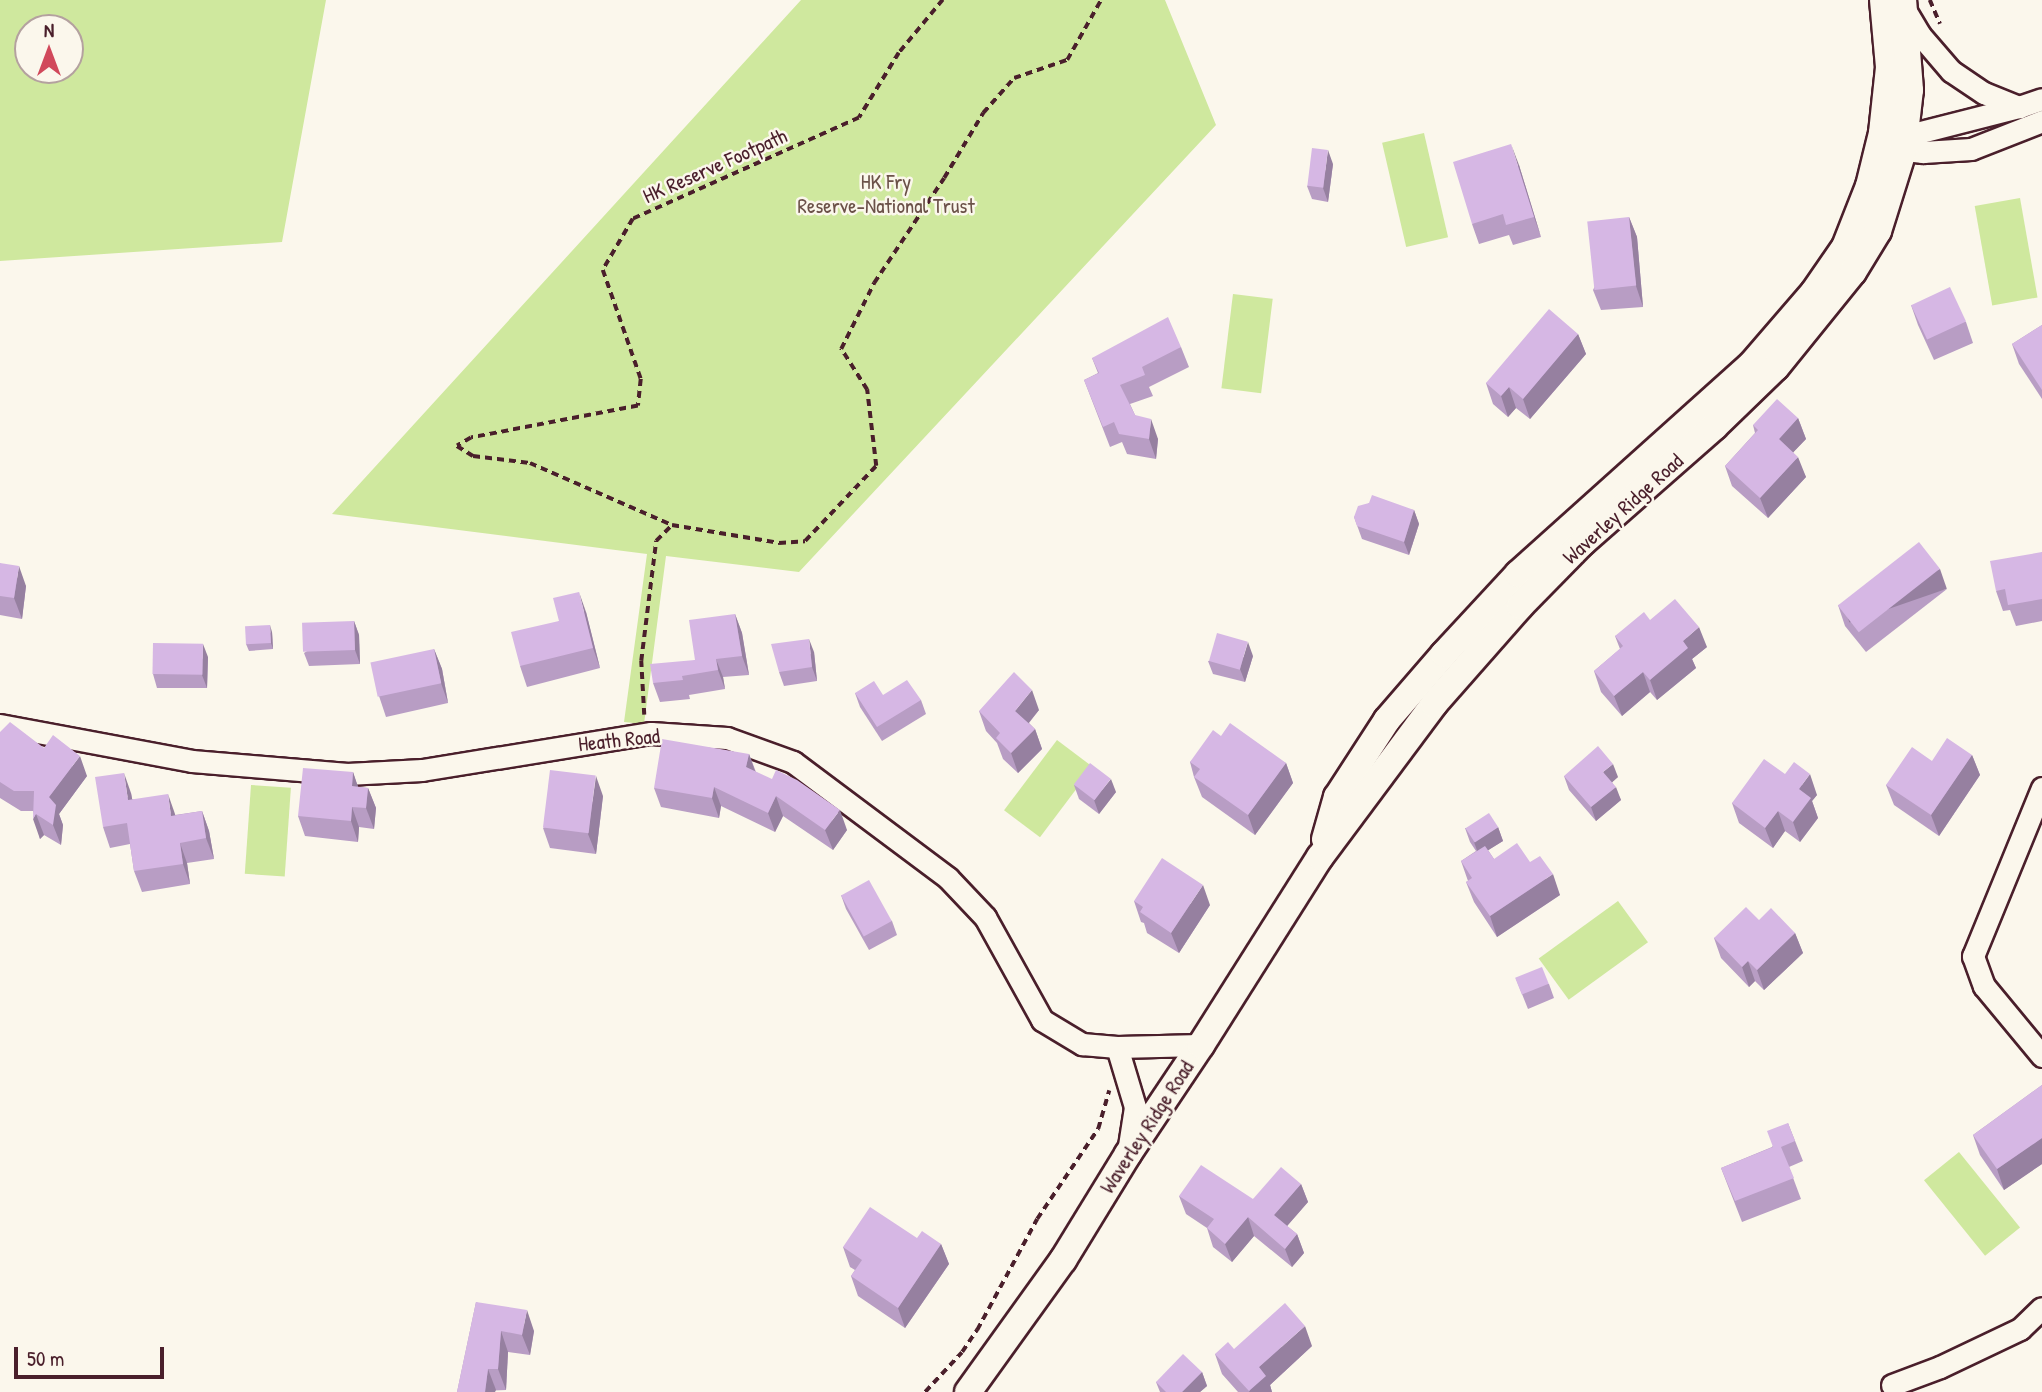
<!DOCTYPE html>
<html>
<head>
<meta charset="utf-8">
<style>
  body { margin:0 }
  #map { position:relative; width:2042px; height:1392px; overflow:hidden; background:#fbf7ec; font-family:"Patrick Hand",sans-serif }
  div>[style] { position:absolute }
  .green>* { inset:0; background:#cfe89e; transform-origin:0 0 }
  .path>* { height:3.5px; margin-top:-1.75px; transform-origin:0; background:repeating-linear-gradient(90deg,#4a1f2b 0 7px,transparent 0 12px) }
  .roads { filter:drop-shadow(2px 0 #4a1f2b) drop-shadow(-2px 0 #4a1f2b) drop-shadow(0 2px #4a1f2b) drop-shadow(0 -2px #4a1f2b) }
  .minor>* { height:21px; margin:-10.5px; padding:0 10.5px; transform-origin:10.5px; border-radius:10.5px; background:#fbf7ec }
  .major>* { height:26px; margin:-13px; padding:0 13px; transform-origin:13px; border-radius:13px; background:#fbf7ec }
  .wall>* { inset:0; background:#b89dc4 }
  .shaded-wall>* { inset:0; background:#9680a0; transform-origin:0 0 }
  .building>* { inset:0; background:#d6b7e4; transform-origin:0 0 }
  span { translate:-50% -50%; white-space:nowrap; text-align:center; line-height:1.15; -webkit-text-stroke:5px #fbf7ec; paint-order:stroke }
  .street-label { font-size:21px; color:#4a1f2b }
  .park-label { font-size:21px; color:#6b5148 }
  .north { position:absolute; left:14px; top:14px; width:70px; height:70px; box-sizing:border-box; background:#fbf7ec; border:2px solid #b4a19f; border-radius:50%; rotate:0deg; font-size:19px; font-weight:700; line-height:28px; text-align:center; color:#4a1f2b }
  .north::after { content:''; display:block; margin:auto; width:24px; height:32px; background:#d1495b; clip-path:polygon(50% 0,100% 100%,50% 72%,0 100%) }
  .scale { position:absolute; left:14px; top:1347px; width:150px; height:32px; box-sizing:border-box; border:4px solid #4a1f2b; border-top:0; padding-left:9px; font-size:21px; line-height:24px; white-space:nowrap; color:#4a1f2b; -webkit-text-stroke:5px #fbf7ec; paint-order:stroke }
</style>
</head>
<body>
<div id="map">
  <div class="green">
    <div style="clip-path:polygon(evenodd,0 0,326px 0,282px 242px,0 261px,0 0,28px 28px,70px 28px,70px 70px,28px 70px,28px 28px)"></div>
    <div style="clip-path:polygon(801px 0,1165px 0,1216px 125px,799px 572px,666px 556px,644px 724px,624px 722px,647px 554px,332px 514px)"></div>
    <div style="left:1424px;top:133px;width:107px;height:43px;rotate:77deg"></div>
    <div style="left:2020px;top:198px;width:101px;height:46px;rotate:80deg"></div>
    <div style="left:1233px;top:294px;width:40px;height:95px;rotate:7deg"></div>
    <div style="left:1057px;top:740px;width:45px;height:88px;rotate:37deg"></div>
    <div style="left:251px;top:785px;width:40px;height:89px;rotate:4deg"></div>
    <div style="left:1618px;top:901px;width:51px;height:98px;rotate:54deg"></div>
    <div style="left:1959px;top:1152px;width:97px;height:45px;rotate:51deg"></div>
  </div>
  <div class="path">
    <div style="left:943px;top:0;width:69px;rotate:129.7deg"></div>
    <div style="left:899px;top:53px;width:76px;rotate:121.6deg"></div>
    <div style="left:859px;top:118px;width:248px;rotate:155.9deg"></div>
    <div style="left:633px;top:219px;width:59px;rotate:120.5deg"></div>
    <div style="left:603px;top:270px;width:115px;rotate:70.8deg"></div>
    <div style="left:641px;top:379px;width:27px;rotate:96deg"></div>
    <div style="left:638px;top:406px;width:170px;rotate:169.2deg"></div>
    <div style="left:471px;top:438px;width:16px;rotate:150deg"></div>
    <div style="left:457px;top:446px;width:19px;rotate:32deg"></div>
    <div style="left:473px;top:456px;width:57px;rotate:7deg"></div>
    <div style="left:530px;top:463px;width:155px;rotate:23.6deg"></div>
    <div style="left:672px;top:525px;width:109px;rotate:9.5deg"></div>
    <div style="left:779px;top:543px;width:26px;rotate:-4deg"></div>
    <div style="left:805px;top:541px;width:103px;rotate:-46.6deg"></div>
    <div style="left:876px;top:466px;width:77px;rotate:-96.8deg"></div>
    <div style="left:867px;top:390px;width:49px;rotate:-122.4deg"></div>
    <div style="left:841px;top:349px;width:74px;rotate:-63.4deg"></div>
    <div style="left:874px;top:283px;width:126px;rotate:-56.3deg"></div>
    <div style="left:944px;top:178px;width:76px;rotate:-59deg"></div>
    <div style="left:983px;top:113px;width:47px;rotate:-48.5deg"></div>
    <div style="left:1014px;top:78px;width:56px;rotate:-18.8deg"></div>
    <div style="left:1067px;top:60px;width:69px;rotate:-60.5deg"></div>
    <div style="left:1930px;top:0;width:26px;rotate:67deg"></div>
    <div style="left:644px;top:715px;width:54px;rotate:-93.2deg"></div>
    <div style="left:641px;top:661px;width:121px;rotate:-82.9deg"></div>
    <div style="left:656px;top:541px;width:23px;rotate:-45deg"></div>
    <div style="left:925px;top:1392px;width:54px;rotate:-47.2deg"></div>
    <div style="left:962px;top:1352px;width:27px;rotate:-56deg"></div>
    <div style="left:977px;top:1330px;width:126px;rotate:-61.6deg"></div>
    <div style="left:1037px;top:1219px;width:109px;rotate:-55.9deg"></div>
    <div style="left:1098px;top:1129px;width:40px;rotate:-74deg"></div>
  </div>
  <div class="roads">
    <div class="minor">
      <div style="left:1905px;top:10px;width:29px;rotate:59deg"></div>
      <div style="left:1920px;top:35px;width:48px;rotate:49.3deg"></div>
      <div style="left:1951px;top:71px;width:40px;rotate:34deg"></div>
      <div style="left:1984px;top:93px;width:38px;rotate:22deg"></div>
      <div style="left:2019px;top:107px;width:24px;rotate:-19deg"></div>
      <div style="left:1891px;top:134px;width:14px;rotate:8deg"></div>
      <div style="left:1905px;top:136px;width:118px;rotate:-14.3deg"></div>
      <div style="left:1889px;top:148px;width:34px;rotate:7deg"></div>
      <div style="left:1923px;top:152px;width:48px;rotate:-3.6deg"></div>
      <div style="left:1971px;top:149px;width:76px;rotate:-21.5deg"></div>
      <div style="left:0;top:725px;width:195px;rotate:10.6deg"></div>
      <div style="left:192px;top:761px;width:156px;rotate:4.8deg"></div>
      <div style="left:347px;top:774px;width:75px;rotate:-3.1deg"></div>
      <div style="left:422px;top:770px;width:232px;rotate:-9.2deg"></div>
      <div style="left:651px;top:733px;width:76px;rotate:3.8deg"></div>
      <div style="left:727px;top:738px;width:70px;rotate:20deg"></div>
      <div style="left:793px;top:762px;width:194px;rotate:36.8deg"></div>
      <div style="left:948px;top:878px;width:54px;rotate:46.5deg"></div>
      <div style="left:985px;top:917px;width:118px;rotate:61deg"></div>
      <div style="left:1042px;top:1020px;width:47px;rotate:31deg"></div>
      <div style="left:1082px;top:1044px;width:35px;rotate:5deg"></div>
      <div style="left:1117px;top:1047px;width:84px;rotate:-1.4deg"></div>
      <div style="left:2042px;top:788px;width:182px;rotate:112.3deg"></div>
      <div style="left:1973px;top:956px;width:32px;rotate:70deg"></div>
      <div style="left:1984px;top:986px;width:91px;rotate:50.4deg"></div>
      <div style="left:1117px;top:1047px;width:63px;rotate:73.3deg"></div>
      <div style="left:1135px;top:1107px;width:46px;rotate:98.8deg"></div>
      <div style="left:1892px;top:1385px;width:51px;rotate:-20.6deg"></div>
      <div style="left:1940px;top:1367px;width:89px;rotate:-25.4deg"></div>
      <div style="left:2020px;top:1329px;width:30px;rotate:-44deg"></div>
    </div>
    <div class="major">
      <div style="left:1325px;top:839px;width:44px;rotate:-74.1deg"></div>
      <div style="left:1337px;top:797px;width:92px;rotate:-57deg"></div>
      <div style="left:1387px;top:720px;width:87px;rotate:-49.2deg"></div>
      <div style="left:1444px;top:654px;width:109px;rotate:-47.2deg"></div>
      <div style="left:1518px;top:574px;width:313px;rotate:-41.9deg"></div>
      <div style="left:1751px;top:365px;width:96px;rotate:-49.2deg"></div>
      <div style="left:1814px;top:292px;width:55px;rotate:-55.4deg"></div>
      <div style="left:1845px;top:247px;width:66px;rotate:-68.5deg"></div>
      <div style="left:1869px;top:186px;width:55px;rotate:-76.2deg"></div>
      <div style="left:1882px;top:133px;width:66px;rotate:-83.9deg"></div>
      <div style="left:1889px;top:67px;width:67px;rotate:-95.1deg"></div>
      <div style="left:968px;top:1392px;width:163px;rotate:-54.3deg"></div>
      <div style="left:1063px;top:1260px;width:124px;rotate:-58.5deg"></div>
      <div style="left:1128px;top:1154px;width:131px;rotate:-56.2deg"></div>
      <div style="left:1201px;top:1045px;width:222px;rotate:-57.7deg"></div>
      <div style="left:1320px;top:857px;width:191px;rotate:-53.3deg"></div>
      <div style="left:1434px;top:704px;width:130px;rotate:-48.7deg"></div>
      <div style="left:1520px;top:606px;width:88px;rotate:-45.5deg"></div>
      <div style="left:1582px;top:543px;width:176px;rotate:-41.3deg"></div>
      <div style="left:1714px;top:427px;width:86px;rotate:-44.1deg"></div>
      <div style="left:1776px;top:367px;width:122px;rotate:-51deg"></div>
      <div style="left:1853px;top:272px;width:48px;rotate:-58.6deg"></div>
      <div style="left:1878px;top:231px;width:84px;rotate:-72.6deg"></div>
      <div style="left:1903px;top:151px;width:61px;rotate:-83.5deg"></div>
      <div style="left:1910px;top:90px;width:90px;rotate:-94.4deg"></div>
    </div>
  </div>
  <div class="wall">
    <div style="clip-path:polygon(1333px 164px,1328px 202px,1312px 199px,1307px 186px)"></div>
    <div style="clip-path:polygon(1519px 165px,1541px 237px,1513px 245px,1509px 235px,1479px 244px,1472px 224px)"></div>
    <div style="clip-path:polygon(1629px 217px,1637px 237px,1643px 307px,1601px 310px,1593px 290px)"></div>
    <div style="clip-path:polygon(1911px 305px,1966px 322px,1973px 343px,1934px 360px,1918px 325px)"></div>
    <div style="clip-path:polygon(2042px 325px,2042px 399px,2019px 364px,2012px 344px)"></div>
    <div style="clip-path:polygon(1578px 334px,1586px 354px,1530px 419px,1516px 408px,1508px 417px,1493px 404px,1486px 383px)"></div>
    <div style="clip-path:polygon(1181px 347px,1189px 367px,1149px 387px,1153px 396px,1130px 404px,1135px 415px,1158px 439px,1156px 459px,1127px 454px,1122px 442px,1110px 447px,1084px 380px,1098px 373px,1092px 358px)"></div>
    <div style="clip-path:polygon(1798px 418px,1806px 439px,1793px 452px,1806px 477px,1768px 518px,1732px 486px,1725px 466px,1755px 433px,1753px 425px)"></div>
    <div style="clip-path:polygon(1369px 503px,1414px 510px,1419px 524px,1409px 555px,1362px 539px,1354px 517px)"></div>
    <div style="clip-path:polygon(2042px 552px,2042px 621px,2016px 626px,2010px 610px,2003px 611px,1996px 591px)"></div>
    <div style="clip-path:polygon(0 563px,26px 586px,22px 619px,0 615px)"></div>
    <div style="clip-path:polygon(1947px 589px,1866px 652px,1845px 626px,1838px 605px)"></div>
    <div style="clip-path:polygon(586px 612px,600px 668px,527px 687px,520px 666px,559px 621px)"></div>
    <div style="clip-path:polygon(735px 614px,742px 633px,749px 675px,723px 677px,725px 689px,689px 695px,690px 699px,660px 702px,653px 683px,695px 660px)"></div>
    <div style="clip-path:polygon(1650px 620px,1707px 647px,1692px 659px,1696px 668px,1657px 700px,1650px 692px,1622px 716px,1601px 692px,1594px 671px,1620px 649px,1615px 636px)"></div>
    <div style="clip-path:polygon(354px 621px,359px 635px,360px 664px,309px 666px,304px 653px)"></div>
    <div style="clip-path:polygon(272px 632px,273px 649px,249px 651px,246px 644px)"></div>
    <div style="clip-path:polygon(434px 649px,442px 669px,448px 703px,386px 717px,379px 696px)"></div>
    <div style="clip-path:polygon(814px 652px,817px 681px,784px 686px,779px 672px)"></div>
    <div style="clip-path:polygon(1253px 656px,1245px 682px,1213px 674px,1208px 661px)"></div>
    <div style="clip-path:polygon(208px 657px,207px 688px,157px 688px,153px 674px)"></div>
    <div style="clip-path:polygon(855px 693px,883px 695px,921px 700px,926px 714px,882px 741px,860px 707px)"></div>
    <div style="clip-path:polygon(1039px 710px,1029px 723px,1035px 729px,1042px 749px,1018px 773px,1003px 759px,997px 743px,986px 731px,979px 711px)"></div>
    <div style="clip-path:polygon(0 732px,44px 748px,87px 776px,59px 814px,63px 825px,61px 845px,44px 835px,40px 839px,33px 811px,21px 811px,0 798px)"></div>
    <div style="clip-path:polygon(1221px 736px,1286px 763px,1293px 783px,1255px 835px,1202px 797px,1194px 777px,1190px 762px)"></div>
    <div style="clip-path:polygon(749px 754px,756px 772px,847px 830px,833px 850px,783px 816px,775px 832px,721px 806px,719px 818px,661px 807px,654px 788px)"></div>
    <div style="clip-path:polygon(1972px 755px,1980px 775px,1939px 836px,1894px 805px,1886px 785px,1932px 761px)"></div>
    <div style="clip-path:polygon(353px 772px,358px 787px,368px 788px,376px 808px,374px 829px,359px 827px,358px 842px,305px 836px,298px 816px)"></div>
    <div style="clip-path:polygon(1785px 774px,1817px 795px,1812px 801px,1818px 818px,1800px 842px,1785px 831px,1773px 848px,1739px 823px,1732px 803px)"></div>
    <div style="clip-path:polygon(1564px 776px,1618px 777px,1612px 782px,1621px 800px,1596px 821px,1569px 790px)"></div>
    <div style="clip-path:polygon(1074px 785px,1116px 792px,1099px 814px,1079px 799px)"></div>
    <div style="clip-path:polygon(131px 793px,132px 799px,175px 815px,202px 811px,209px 831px,214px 859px,187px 863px,190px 884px,142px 892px,134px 871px,130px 844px,110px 848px,103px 827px)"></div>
    <div style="clip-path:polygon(603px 796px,596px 854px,550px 848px,543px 828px)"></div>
    <div style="clip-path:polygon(1498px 827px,1503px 841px,1488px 850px,1494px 859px,1530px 862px,1560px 895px,1497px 937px,1474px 902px,1466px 882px,1468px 881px,1461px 861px,1476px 851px,1470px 842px,1465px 828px)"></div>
    <div style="clip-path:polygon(841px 895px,892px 921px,897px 935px,869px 950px,846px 909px)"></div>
    <div style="clip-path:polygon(1134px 901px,1210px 905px,1179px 953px,1147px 933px,1144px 923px,1141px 922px)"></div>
    <div style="clip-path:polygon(1759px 920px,1795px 933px,1803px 953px,1764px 990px,1755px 981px,1749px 987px,1721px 958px,1714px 938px)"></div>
    <div style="clip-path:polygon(1516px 979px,1549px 984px,1554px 998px,1528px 1009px)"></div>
    <div style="clip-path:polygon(2042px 1085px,2042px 1164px,2004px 1190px,1980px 1155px,1973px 1135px)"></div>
    <div style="clip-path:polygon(1788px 1123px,1803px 1161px,1789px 1167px,1801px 1199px,1742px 1222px,1721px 1168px,1772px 1147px)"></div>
    <div style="clip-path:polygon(1301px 1184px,1308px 1202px,1287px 1226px,1297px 1234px,1304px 1253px,1292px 1267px,1254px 1236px,1232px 1262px,1213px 1247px,1207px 1228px,1186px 1214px,1179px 1196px,1253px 1199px)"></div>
    <div style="clip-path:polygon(917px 1238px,941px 1244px,949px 1264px,905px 1328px,858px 1296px,851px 1276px,855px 1270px,850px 1267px,843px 1247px)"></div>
    <div style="clip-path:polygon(476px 1302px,534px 1331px,530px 1355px,508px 1352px,506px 1390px,457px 1392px)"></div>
    <div style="clip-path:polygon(1312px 1346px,1270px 1385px,1272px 1392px,1238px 1392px,1222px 1374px,1215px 1354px,1234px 1349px)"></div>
    <div style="clip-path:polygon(1202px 1372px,1207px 1386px,1200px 1392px,1160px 1392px,1156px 1382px)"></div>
  </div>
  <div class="shaded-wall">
    <div style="clip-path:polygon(1511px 144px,1519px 165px,1541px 237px,1534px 217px)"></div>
    <div style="clip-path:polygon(1328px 150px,1333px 164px,1328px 202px,1323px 188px)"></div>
    <div style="clip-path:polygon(1629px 217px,1637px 237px,1643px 307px,1636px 286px)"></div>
    <div style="clip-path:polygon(1578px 334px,1586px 354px,1530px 419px,1523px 399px)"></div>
    <div style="clip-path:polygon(1509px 387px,1516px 408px,1508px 417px,1501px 396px)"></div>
    <div style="clip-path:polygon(1798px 418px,1806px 439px,1786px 460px,1779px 439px)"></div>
    <div style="clip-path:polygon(1151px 419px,1158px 439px,1156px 459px,1149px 439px)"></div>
    <div style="clip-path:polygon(1798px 457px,1806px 477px,1768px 518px,1760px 498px)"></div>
    <div style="clip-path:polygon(1414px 510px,1419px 524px,1409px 555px,1404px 542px)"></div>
    <div style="clip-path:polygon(19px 566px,26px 586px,22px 619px,14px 598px)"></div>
    <div style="left:1940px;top:569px;width:21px;height:103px;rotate:71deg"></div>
    <div style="clip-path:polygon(579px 592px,586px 612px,600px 668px,593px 648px)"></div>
    <div style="clip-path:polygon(735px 614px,742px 633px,749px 675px,742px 656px)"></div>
    <div style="clip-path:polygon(354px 621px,359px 635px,360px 664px,355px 650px)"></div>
    <div style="clip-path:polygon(270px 625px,272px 632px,273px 649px,271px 643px)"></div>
    <div style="clip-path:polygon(1699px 627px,1707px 647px,1692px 659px,1696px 668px,1657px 700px,1650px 680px,1683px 641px)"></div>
    <div style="clip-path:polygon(809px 639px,814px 652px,817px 681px,812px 667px)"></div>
    <div style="clip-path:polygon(1248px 642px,1253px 656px,1245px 682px,1240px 669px)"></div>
    <div style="clip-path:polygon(203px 644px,208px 657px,207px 688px,202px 675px)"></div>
    <div style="clip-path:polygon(434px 649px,442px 669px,448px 703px,441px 683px)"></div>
    <div style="clip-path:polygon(716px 659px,723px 677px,725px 689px,718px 670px)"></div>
    <div style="clip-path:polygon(1643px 672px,1650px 692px,1622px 716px,1614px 696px)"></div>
    <div style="clip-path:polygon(1032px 690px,1039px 710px,1022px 731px,1015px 711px)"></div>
    <div style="clip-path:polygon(1035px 729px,1042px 749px,1018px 773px,1011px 753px)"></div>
    <div style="clip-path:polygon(749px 754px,756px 774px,746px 767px)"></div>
    <div style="clip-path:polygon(1972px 755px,1980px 775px,1939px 836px,1931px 815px)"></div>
    <div style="clip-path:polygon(80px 756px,87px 776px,59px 814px,63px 825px,61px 845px,53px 825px,49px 797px)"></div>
    <div style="clip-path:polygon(1286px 763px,1293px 783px,1255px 835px,1248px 815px)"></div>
    <div style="clip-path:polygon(1613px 764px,1618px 777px,1608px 786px,1603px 772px)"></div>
    <div style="clip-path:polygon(353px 772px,360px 793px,352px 786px)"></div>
    <div style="clip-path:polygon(124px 773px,131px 793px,136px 820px,128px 800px)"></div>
    <div style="clip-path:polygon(1810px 774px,1817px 795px,1812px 801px,1818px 818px,1800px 842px,1793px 822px,1799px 789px)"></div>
    <div style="clip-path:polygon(596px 776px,603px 796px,596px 854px,588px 834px)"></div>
    <div style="clip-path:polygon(1111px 779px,1116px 792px,1099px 814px,1094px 800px)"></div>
    <div style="clip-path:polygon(714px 787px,721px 806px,719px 818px,712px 798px)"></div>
    <div style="clip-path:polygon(1616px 787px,1621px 800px,1596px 821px,1591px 807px)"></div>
    <div style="clip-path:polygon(368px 788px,376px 808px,374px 829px,366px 808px)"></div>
    <div style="clip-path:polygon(168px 794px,175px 814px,179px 836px,171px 816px)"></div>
    <div style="clip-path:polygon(776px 796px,783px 816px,775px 832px,768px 813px)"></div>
    <div style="clip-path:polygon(352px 807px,359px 827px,358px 842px,351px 821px)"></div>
    <div style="clip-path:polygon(840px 810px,847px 830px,833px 850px,825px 830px)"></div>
    <div style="clip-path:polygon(202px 811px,209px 831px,214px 859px,206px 838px)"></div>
    <div style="clip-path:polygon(1778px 811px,1785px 831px,1773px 848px,1765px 828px)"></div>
    <div style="clip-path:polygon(36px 814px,44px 835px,40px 839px,33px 819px)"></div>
    <div style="clip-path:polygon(1498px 827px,1503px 841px,1479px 856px,1474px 842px)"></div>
    <div style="clip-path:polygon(180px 843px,187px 863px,190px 884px,183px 864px)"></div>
    <div style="clip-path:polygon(1553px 874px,1560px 895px,1497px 937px,1490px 916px)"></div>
    <div style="clip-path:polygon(1203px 885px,1210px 905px,1179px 953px,1171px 933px)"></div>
    <div style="clip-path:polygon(1795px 933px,1803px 953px,1764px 990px,1757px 970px)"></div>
    <div style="clip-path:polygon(1748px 961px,1755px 981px,1749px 987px,1742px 967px)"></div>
    <div style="clip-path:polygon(2042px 1138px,2042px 1164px,2004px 1190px,1997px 1169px)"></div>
    <div style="clip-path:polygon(1301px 1184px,1308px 1202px,1281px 1233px,1274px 1215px)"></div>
    <div style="clip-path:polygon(1248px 1217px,1254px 1236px,1232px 1262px,1225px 1244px)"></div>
    <div style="clip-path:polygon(1297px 1234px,1304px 1253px,1292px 1267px,1285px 1249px)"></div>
    <div style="clip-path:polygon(941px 1244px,949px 1264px,905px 1328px,898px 1308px)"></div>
    <div style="clip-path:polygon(527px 1310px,534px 1331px,530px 1355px,522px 1335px)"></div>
    <div style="clip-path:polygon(1305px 1326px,1312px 1346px,1270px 1385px,1272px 1392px,1249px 1392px,1259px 1367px)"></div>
    <div style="clip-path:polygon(501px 1331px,508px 1352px,506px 1390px,498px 1369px)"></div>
    <div style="clip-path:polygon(488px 1369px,496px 1390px,495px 1392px,485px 1392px)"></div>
    <div style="clip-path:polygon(1202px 1372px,1207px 1386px,1200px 1392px,1182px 1392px)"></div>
  </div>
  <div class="building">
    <div style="clip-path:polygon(1511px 144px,1534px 217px,1506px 225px,1503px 214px,1472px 224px,1453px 162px)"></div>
    <div style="left:1312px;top:148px;width:16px;height:38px;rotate:7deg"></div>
    <div style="left:1629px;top:217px;width:69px;height:42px;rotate:84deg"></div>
    <div style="left:1950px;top:287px;width:38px;height:43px;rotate:65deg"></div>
    <div style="clip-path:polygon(1549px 309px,1578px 334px,1523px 399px,1509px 387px,1501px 396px,1486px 383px)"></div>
    <div style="clip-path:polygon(1168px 317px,1181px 347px,1142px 367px,1145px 375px,1120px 385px,1135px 415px,1151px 419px,1149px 439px,1119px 434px,1114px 422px,1103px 427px,1084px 380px,1099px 373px,1092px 358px)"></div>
    <div style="clip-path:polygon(2042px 325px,2042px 390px,2012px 344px)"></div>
    <div style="clip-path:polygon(1777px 399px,1798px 418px,1779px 439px,1798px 457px,1760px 498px,1725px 466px,1758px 430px,1753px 425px)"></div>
    <div style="clip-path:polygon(1372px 495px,1414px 510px,1404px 542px,1357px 526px,1354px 517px,1358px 506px,1369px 503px)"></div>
    <div style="left:1919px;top:542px;width:34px;height:103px;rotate:52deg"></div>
    <div style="clip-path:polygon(2042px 552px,2042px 599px,2008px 605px,2005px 589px,1996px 591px,1990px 561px)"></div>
    <div style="clip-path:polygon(0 563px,19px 566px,14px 598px,0 596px)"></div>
    <div style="clip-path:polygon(579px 592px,593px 648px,520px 666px,511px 632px,559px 621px,553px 598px)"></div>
    <div style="clip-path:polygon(1675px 599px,1699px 627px,1683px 641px,1688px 648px,1650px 680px,1643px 672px,1614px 696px,1594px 671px,1623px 646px,1615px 636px,1644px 612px,1650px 620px)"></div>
    <div style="clip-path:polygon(735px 614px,742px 656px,716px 659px,718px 670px,682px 676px,683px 680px,653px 683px,650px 664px,695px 660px,689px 620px)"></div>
    <div style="left:354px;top:621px;width:29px;height:52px;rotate:88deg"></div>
    <div style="left:270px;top:625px;width:18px;height:25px;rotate:87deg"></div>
    <div style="left:1217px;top:633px;width:32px;height:29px;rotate:16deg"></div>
    <div style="clip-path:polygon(809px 639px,812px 667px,779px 672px,771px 644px)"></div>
    <div style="left:153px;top:643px;width:50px;height:31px;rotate:1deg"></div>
    <div style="left:434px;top:649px;width:35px;height:65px;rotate:78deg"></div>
    <div style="clip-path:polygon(1014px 672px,1032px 690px,1015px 711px,1035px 729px,1011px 753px,996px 738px,1000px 733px,979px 711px)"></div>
    <div style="clip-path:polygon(907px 680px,921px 700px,877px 727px,855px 693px,874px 681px,883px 695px)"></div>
    <div style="clip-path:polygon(10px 722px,44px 748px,53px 735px,80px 756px,49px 797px,56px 805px,53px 825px,36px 814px,33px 819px,34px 791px,14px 791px,0 782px,0 732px)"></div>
    <div style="clip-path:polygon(1230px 723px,1286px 763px,1248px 815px,1194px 777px,1200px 769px,1190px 762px,1213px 730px,1221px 736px)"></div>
    <div style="clip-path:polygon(1947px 738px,1972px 755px,1931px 815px,1886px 785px,1912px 747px,1932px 761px)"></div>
    <div style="clip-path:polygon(662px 739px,749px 754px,746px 767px,772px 779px,776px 770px,797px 780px,840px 810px,825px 830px,776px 796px,768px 813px,714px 787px,712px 798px,654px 788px)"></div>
    <div style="clip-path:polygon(1598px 746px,1613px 764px,1603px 772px,1616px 787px,1591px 807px,1564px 776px)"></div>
    <div style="clip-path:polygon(1764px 759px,1785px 774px,1794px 762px,1810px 774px,1799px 789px,1811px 798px,1793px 822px,1778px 811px,1765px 828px,1732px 803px)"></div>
    <div style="left:1090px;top:763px;width:26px;height:27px;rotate:37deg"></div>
    <div style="clip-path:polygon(303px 768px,353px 772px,352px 786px,368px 788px,366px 808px,352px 807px,351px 821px,298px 816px)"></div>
    <div style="left:550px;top:770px;width:46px;height:58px;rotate:7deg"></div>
    <div style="clip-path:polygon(124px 773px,128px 800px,168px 794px,171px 816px,202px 811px,206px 838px,180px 843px,183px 864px,134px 871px,127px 823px,103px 827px,95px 777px)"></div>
    <div style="left:1489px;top:813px;width:17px;height:28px;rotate:57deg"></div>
    <div style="clip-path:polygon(1517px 843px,1530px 862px,1540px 856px,1553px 874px,1490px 916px,1466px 882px,1472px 878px,1461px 861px,1485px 846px,1494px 859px)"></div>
    <div style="clip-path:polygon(1162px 858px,1203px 885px,1171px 933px,1140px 912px,1143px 907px,1134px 901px)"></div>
    <div style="left:869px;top:880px;width:47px;height:32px;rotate:61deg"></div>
    <div style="clip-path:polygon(1746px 907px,1759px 920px,1771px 908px,1795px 933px,1757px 970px,1748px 961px,1742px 967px,1714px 938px)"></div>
    <div style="left:1542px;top:967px;width:18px;height:29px;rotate:68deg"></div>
    <div style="clip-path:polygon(2042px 1085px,2042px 1138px,1997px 1169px,1973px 1135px)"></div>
    <div style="clip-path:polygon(1788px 1123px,1795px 1141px,1781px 1147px,1794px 1178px,1735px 1201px,1721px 1168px,1773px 1147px,1767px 1131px)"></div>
    <div style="clip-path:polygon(1201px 1165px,1253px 1199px,1281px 1167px,1301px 1184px,1274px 1215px,1297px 1234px,1285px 1249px,1248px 1217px,1225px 1244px,1207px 1228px,1214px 1219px,1179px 1196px)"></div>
    <div style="clip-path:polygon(870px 1207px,917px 1238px,922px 1231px,941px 1244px,898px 1308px,851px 1276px,862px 1260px,843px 1247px)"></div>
    <div style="clip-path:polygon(476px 1302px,527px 1310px,522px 1335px,501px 1331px,498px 1369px,488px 1369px,485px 1392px,457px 1392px)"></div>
    <div style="clip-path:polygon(1285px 1303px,1305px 1326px,1259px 1367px,1266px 1376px,1249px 1391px,1215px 1354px,1228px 1342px,1234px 1349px)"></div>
    <div style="clip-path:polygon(1183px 1354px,1202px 1372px,1182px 1392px,1166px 1392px,1156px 1382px)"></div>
  </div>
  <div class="street-label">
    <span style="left:715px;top:166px;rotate:-24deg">HK Reserve Footpath</span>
    <span style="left:1623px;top:509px;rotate:-42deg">Waverley Ridge Road</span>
    <span style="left:619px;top:740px;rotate:-6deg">Heath Road</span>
    <span style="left:1147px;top:1127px;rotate:-57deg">Waverley Ridge Road</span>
  </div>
  <div class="park-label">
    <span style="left:886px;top:194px">HK Fry<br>Reserve-National Trust</span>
  </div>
  <div class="north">N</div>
  <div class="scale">50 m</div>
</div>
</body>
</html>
